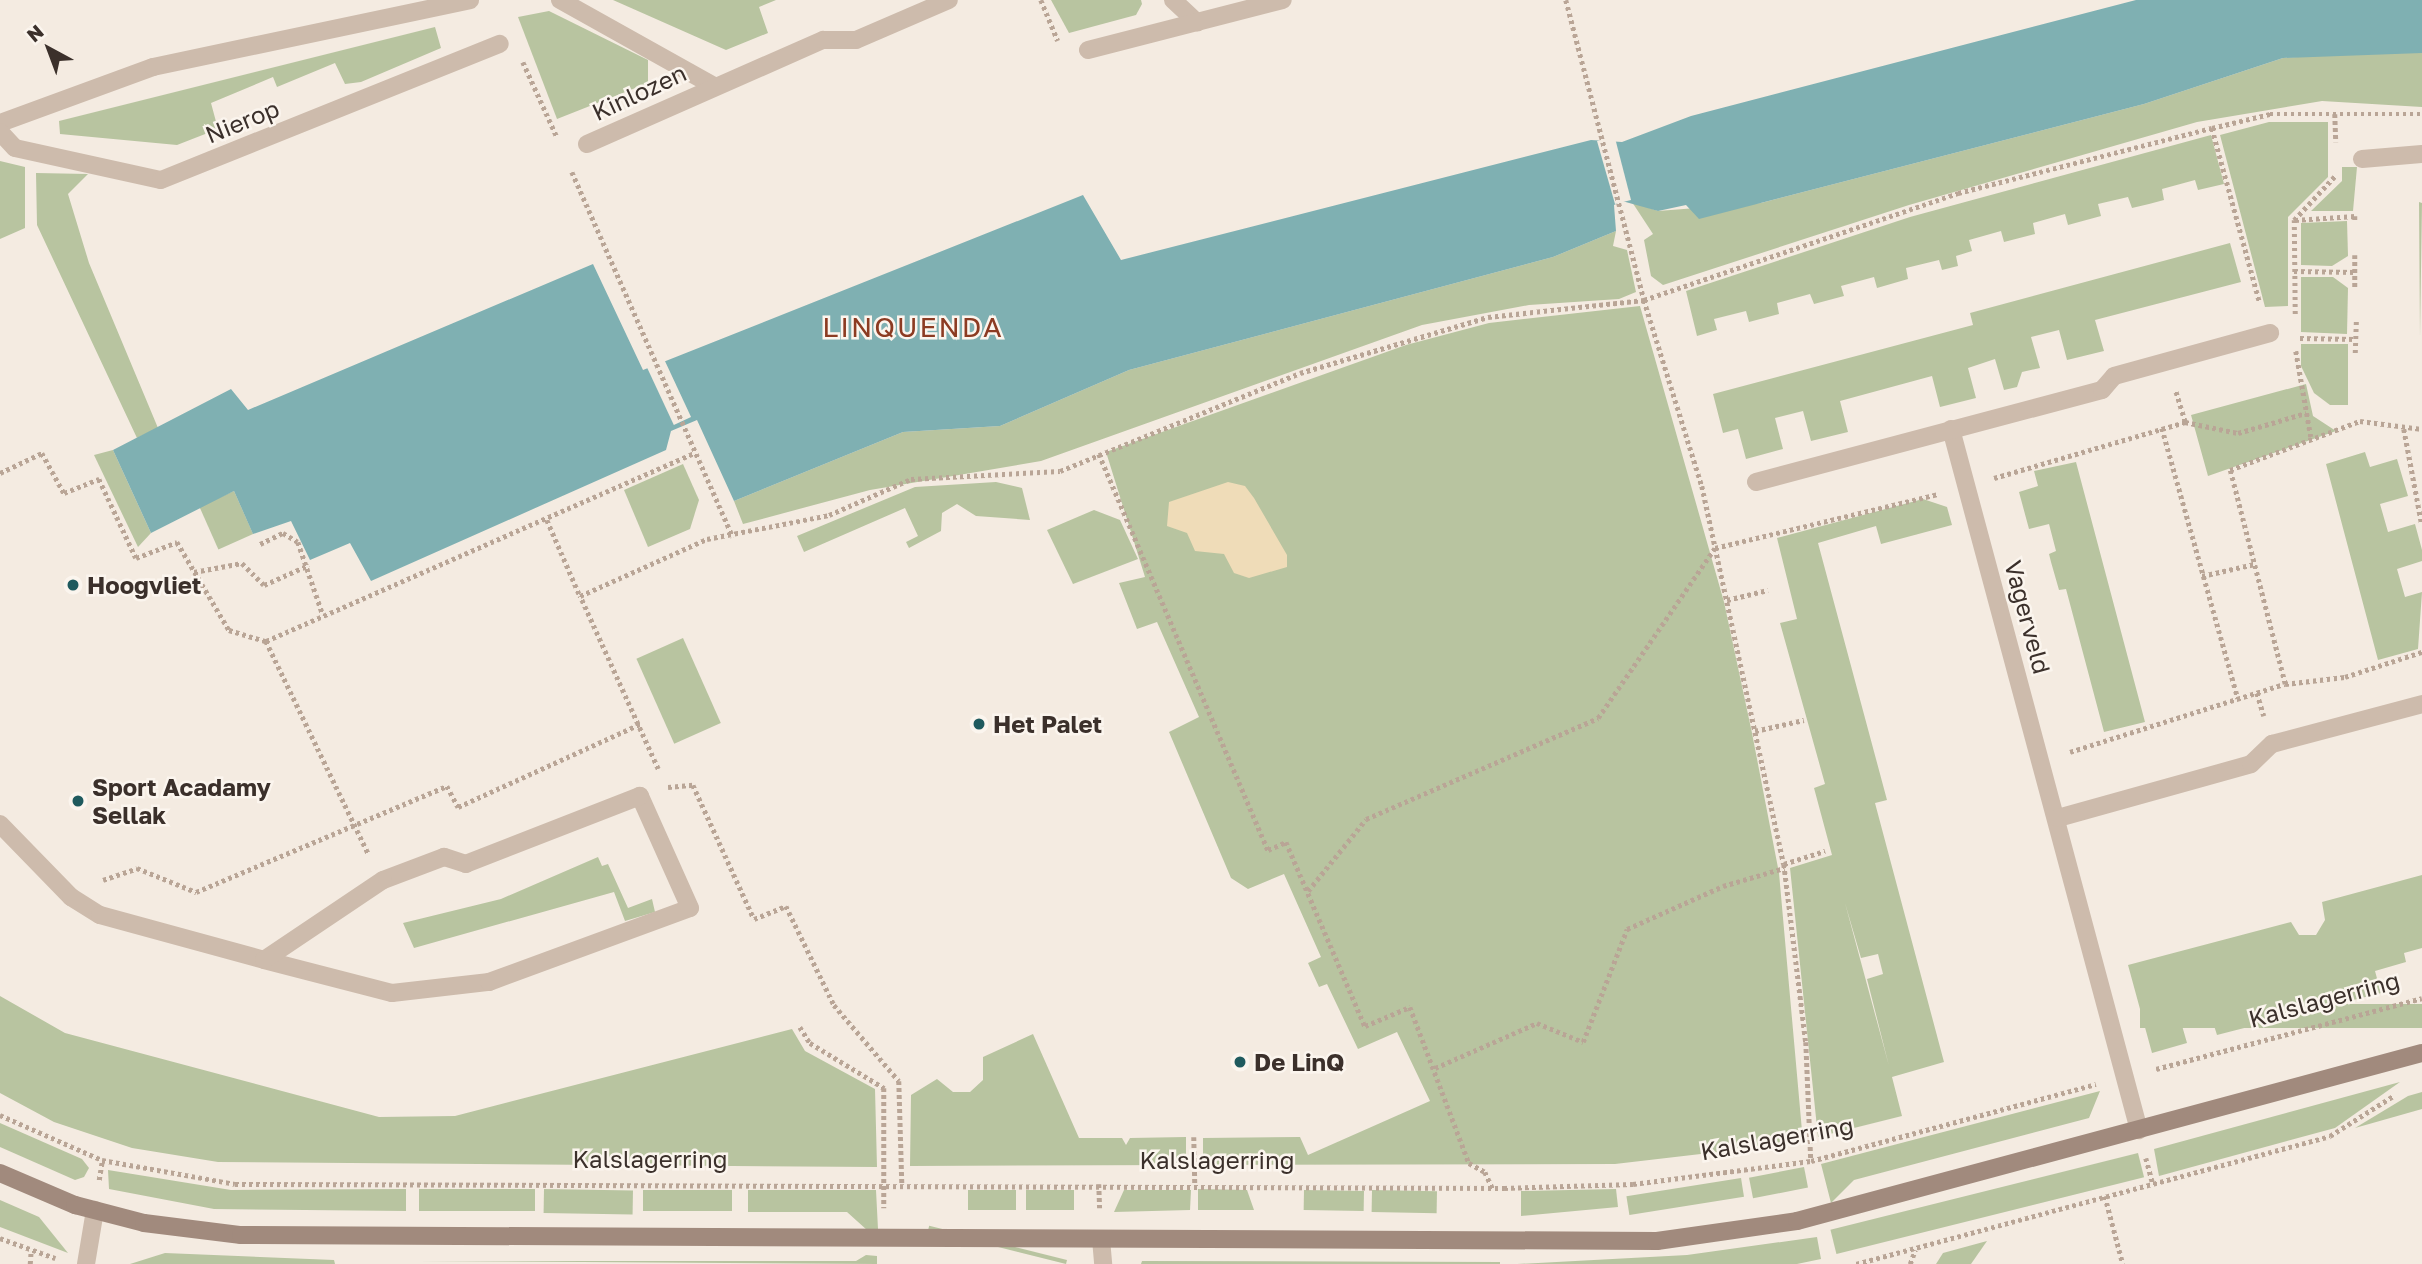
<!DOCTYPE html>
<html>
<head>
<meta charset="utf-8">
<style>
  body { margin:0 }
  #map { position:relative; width:2422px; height:1264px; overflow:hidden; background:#f4ebe1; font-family:"Golos Text",sans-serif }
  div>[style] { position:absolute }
  .green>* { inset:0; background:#b8c4a0; transform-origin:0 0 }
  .sand>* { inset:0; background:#efdcb8 }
  .water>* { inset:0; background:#7fb0b2 }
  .pier>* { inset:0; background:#f4ebe1; transform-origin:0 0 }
  .path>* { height:4.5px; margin-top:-2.25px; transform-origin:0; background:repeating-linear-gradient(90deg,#b9a596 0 3.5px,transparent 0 7px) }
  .street>* { height:18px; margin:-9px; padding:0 9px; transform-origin:9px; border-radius:9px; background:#cdbbac }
  .secondary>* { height:18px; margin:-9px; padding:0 9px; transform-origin:9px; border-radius:9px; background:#a18a7d }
  .dots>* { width:19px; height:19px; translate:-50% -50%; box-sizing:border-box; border:4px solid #fbf5ee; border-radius:50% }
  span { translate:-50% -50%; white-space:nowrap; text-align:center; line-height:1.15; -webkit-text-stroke:5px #fbf5ee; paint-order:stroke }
  .street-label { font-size:24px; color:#3b302b }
  .poi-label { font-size:24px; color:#3b302b; font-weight:700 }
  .left { translate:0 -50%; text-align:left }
  .quarter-label { font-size:28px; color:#8c3b22; letter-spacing:2px }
  .north { position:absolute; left:14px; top:14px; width:70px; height:70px; -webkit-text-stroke:5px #fbf5ee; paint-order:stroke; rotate:319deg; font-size:19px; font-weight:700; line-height:28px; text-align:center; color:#3b302b }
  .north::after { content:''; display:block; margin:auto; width:24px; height:32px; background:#3b302b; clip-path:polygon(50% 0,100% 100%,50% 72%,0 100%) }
</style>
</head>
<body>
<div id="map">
  <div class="green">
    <div style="clip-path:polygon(613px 0,776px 0,759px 7px,768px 33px,726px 50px)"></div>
    <div style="clip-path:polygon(1051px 0,1141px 0,1142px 4px,1136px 15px,1069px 33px)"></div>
    <div style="clip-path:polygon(549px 11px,648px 60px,648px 83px,557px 119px,518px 17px)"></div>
    <div style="clip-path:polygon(435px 27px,441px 48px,361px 82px,345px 84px,335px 63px,277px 87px,273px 77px,211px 103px,218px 129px,177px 145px,60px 134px,59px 121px)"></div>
    <div style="clip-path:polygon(2392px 51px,2422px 53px,2422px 107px,2322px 101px,2197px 122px,1909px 205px,1663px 285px,1651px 276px,1644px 240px,1653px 234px,1632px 202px,1658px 211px,1761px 203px,2144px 104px,2283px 58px)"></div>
    <div style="clip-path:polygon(2269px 122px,2328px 122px,2328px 177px,2288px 217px,2288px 306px,2265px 307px,2220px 135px)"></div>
    <div style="clip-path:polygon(2211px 135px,2224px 184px,2198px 190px,2195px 180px,2162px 189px,2164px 200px,2149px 204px,2132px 208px,2128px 197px,2098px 204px,2101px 216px,2068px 225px,2065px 214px,2033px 223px,2035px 234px,2004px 242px,2001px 231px,1969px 240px,1972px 251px,1956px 256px,1958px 266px,1942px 270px,1939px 260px,1906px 268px,1908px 279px,1877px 288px,1874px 277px,1841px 286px,1844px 296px,1814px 304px,1810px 294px,1777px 303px,1779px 314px,1749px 322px,1746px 311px,1714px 319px,1717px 330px,1697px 336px,1686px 291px,1910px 217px)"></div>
    <div style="clip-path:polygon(0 161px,25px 167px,25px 228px,0 239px)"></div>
    <div style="clip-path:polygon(2342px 167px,2357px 167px,2353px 211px,2311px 211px,2342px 181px)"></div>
    <div style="clip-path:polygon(36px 173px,88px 174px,68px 194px,89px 263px,158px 428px,137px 438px,37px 225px)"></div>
    <div style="clip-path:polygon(2419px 202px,2422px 203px,2419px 405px,2420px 338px)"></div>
    <div style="clip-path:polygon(2347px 221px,2348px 256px,2332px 266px,2301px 265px,2301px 223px)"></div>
    <div style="clip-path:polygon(1616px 231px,1613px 246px,1627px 250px,1636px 292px,1619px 299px,1529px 305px,1422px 325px,1041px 461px,870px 490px,743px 524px,734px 501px,903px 432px,1000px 426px,1129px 370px,1553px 257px)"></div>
    <div style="clip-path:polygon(2230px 243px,2241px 282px,2095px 320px,2104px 351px,2067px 360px,2059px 330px,2031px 337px,2040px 368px,2022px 372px,2017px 387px,2004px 390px,1995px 359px,1968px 368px,1976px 398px,1940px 407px,1932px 376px,1840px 401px,1848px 432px,1811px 441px,1803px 411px,1775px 418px,1783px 449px,1746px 459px,1738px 429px,1723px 433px,1713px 394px,1973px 325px,1970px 313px)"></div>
    <div style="clip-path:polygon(2301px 277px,2333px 277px,2348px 288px,2347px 334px,2301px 332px)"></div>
    <div style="clip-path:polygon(1640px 306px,1724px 602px,1752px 733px,1779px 873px,1803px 1142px,1615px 1164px,1203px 1165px,1203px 1138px,1300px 1137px,1308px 1155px,1430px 1101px,1397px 1032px,1358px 1049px,1327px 984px,1319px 987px,1308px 963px,1321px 957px,1284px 874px,1248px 889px,1231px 878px,1169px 732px,1199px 717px,1157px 622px,1137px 629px,1119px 583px,1145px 577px,1106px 452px,1406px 345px,1489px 323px)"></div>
    <div style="clip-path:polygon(2301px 344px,2348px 344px,2348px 405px,2330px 405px,2314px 393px,2301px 366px)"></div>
    <div style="clip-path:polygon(2306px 384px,2313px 416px,2336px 431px,2208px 476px,2191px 415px)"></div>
    <div style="clip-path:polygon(113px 450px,151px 533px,138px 547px,94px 455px)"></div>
    <div style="clip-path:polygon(2365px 452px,2370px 467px,2397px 459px,2408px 496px,2380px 504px,2388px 532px,2415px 524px,2422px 550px,2422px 561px,2397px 569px,2405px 597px,2422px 592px,2418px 649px,2378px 660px,2326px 464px)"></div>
    <div style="clip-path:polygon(2076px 462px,2145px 722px,2104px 732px,2066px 589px,2059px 590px,2051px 562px,2049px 554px,2056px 551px,2049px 524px,2029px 529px,2019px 492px,2038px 486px,2034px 471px)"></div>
    <div style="clip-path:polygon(683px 464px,699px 500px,690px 529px,648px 547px,624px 490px)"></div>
    <div style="clip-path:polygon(996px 482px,1022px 488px,1030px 520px,976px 516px,957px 504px,942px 513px,941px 531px,909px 548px,906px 542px,918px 536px,905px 508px,804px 552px,797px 536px,915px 487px)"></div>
    <div style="left:234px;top:491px;width:47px;height:38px;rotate:66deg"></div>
    <div style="clip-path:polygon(evenodd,1923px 499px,1947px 507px,1952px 525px,1881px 544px,1876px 526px,1818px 543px,1887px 800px,1875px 803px,1944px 1062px,1892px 1077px,1902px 1116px,1818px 1137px,1790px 868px,1832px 855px,1814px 788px,1825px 784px,1780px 623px,1797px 619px,1777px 538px,1923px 499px,1845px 903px,1861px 958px,1878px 954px,1883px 974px,1867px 979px,1889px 1066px,1845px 903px)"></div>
    <div style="clip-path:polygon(1094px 510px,1120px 520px,1138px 559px,1073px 584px,1047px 530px)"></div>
    <div style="left:683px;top:638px;width:93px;height:51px;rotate:66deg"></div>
    <div style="clip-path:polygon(598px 857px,602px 866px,608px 864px,628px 908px,652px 899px,655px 912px,625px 921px,614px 892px,414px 948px,403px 923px,501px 899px)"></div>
    <div style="clip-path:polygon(2422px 875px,2422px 948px,2404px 953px,2406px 962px,2375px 971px,2381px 993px,2217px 1035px,2210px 1013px,2181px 1022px,2187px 1043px,2152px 1053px,2128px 965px,2291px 922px,2299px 935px,2316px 935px,2325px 920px,2322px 902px)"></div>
    <div style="clip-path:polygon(0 996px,65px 1033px,379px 1117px,455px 1116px,792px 1029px,805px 1051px,875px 1089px,877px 1167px,218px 1162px,132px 1148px,54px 1122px,0 1093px)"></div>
    <div style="left:2422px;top:1004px;width:24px;height:282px;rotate:90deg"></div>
    <div style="clip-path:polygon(1033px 1034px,1079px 1138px,1122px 1138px,1126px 1145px,1130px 1138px,1186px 1137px,1186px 1165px,910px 1166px,911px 1095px,937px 1079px,953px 1092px,970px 1092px,983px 1080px,983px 1057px)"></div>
    <div style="clip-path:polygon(2400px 1082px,2335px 1128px,2159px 1176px,2154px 1149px)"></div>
    <div style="clip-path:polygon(2100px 1091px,2089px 1118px,1854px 1180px,1831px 1203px,1821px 1164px)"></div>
    <div style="clip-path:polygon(2422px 1092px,2422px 1109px,2355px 1128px,2408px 1096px)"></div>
    <div style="clip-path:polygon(0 1123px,82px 1159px,89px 1168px,84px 1177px,75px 1180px,0 1147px)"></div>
    <div style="left:2138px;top:1153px;width:25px;height:317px;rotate:76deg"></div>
    <div style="left:1804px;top:1167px;width:21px;height:56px;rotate:79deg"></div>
    <div style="clip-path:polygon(108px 1170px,231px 1190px,406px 1189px,406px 1211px,214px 1209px,109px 1189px)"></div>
    <div style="left:1741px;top:1178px;width:19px;height:116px;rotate:81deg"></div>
    <div style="left:419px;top:1189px;width:116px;height:22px"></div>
    <div style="left:544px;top:1189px;width:89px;height:24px;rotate:1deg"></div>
    <div style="clip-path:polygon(1198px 1189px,1247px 1190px,1254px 1210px,1198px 1210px)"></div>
    <div style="clip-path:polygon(1616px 1189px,1618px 1207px,1521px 1216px,1521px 1191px)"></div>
    <div style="left:643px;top:1190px;width:89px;height:21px"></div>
    <div style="clip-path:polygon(748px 1190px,876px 1190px,878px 1229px,867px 1230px,847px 1212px,748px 1212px)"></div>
    <div style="left:968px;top:1190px;width:48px;height:20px"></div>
    <div style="left:1026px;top:1190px;width:48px;height:20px"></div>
    <div style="clip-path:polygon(1124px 1190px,1191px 1190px,1190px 1210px,1114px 1212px)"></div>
    <div style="left:1304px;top:1190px;width:60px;height:20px;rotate:1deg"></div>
    <div style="left:1372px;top:1190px;width:65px;height:22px;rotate:1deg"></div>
    <div style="clip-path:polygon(0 1200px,39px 1217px,68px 1253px,0 1227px)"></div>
    <div style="clip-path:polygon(1817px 1237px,1821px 1259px,1797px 1264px,1517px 1264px,1687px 1255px)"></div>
    <div style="clip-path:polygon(1987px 1241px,1971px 1264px,1936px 1264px,1943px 1253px)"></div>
    <div style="clip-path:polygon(165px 1253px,334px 1260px,335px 1264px,130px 1264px)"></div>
    <div style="clip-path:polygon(866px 1255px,877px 1256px,877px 1264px,418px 1261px,856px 1261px)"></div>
    <div style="left:1067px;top:1260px;width:4px;height:142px;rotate:104deg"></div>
    <div style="clip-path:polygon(1142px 1261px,1500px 1262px,1500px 1264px,1141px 1264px)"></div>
  </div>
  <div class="sand">
    <div style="clip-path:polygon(1228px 482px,1245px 486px,1254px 498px,1287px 555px,1287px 567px,1249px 578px,1234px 573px,1224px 554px,1195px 551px,1187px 533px,1167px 526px,1169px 502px)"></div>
  </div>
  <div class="water">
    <div style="clip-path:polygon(2136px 0,2422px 0,2422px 53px,2283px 58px,2144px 104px,1699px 219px,1686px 205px,1658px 211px,1622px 201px,1614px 205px,1616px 231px,1553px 257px,1129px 370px,1000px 426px,903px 432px,734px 501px,697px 420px,671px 431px,666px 450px,371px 581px,350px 543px,310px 560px,291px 521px,253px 534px,234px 491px,151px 533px,113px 450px,231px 389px,248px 410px,593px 264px,643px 370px,1083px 195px,1121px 260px,1591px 140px,1622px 142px,1691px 116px)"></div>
  </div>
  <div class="pier">
    <div style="clip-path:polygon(1609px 138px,1615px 138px,1631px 200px,1615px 204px,1597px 141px)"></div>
    <div style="left:664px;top:359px;width:64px;height:19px;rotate:65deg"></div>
  </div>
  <div class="path">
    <div style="left:1041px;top:0;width:44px;rotate:67.5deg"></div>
    <div style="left:1566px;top:0;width:310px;rotate:75.4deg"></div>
    <div style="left:1644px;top:300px;width:195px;rotate:72.7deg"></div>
    <div style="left:1702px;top:486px;width:387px;rotate:77.8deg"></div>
    <div style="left:1784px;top:864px;width:179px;rotate:83deg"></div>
    <div style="left:1806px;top:1042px;width:119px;rotate:87.6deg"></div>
    <div style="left:523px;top:62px;width:82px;rotate:65.6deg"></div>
    <div style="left:2335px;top:114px;width:28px;rotate:88deg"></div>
    <div style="left:2212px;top:128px;width:181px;rotate:74.7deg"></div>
    <div style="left:572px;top:172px;width:399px;rotate:66.2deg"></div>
    <div style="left:2295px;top:220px;width:60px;rotate:-3.8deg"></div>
    <div style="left:2355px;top:216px;width:5px;rotate:90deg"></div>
    <div style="left:2355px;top:255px;width:33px;rotate:90deg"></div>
    <div style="left:2294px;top:271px;width:61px;rotate:0.9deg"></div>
    <div style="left:2295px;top:314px;width:94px;rotate:-90.6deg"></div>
    <div style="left:2294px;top:220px;width:62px;rotate:-47deg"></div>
    <div style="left:2300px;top:338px;width:55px;rotate:1deg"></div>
    <div style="left:2296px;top:351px;width:87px;rotate:80.1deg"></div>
    <div style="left:2355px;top:353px;width:32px;rotate:-88deg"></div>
    <div style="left:2185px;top:422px;width:54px;rotate:11.7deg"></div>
    <div style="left:2238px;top:433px;width:71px;rotate:-16.4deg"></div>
    <div style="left:2162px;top:428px;width:281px;rotate:74.3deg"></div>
    <div style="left:2404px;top:429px;width:98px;rotate:79.4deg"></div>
    <div style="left:1099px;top:454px;width:431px;rotate:66.9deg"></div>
    <div style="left:1268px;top:850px;width:20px;rotate:-24deg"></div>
    <div style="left:1286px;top:842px;width:200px;rotate:66.8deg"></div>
    <div style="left:1365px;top:1026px;width:49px;rotate:-22.9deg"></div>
    <div style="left:1410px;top:1007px;width:167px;rotate:69.3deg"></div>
    <div style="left:1469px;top:1163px;width:18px;rotate:29deg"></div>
    <div style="left:1485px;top:1172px;width:19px;rotate:65deg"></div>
    <div style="left:0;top:473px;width:47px;rotate:-25.5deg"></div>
    <div style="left:42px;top:453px;width:46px;rotate:61.2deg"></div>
    <div style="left:64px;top:493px;width:38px;rotate:-22deg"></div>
    <div style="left:99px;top:479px;width:87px;rotate:64.9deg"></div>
    <div style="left:136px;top:558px;width:44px;rotate:-21.3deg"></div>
    <div style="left:177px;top:542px;width:102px;rotate:59.4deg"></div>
    <div style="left:229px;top:630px;width:39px;rotate:17deg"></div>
    <div style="left:266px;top:641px;width:467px;rotate:-23.7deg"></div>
    <div style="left:1994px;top:478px;width:199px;rotate:-16.3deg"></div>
    <div style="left:2185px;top:422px;width:34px;rotate:-107deg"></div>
    <div style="left:547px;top:520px;width:83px;rotate:66.5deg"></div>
    <div style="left:260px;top:544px;width:25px;rotate:-26deg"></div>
    <div style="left:283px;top:533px;width:17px;rotate:31deg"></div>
    <div style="left:298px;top:542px;width:77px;rotate:71.1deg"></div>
    <div style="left:194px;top:572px;width:49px;rotate:-10.6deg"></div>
    <div style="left:242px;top:563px;width:31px;rotate:45deg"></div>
    <div style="left:264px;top:585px;width:49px;rotate:-24deg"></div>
    <div style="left:2202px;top:576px;width:54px;rotate:-12.8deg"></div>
    <div style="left:1727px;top:600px;width:42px;rotate:-13.7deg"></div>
    <div style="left:266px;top:641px;width:237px;rotate:64.3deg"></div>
    <div style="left:2285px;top:684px;width:221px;rotate:-104.4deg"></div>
    <div style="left:2230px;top:470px;width:139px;rotate:-20.7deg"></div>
    <div style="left:2360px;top:421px;width:63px;rotate:7.4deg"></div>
    <div style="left:2257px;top:693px;width:24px;rotate:73deg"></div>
    <div style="left:1755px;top:731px;width:50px;rotate:-12.7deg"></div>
    <div style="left:2070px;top:752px;width:225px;rotate:-17.6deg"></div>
    <div style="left:2285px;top:684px;width:60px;rotate:-6.7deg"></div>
    <div style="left:2345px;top:677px;width:81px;rotate:-18deg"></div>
    <div style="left:658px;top:769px;width:190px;rotate:-114.3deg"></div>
    <div style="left:580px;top:596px;width:139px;rotate:-24.2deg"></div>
    <div style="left:707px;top:539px;width:124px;rotate:-11.1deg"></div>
    <div style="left:829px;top:515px;width:90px;rotate:-23.7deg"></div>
    <div style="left:911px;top:479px;width:149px;rotate:-3.1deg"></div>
    <div style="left:1060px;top:471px;width:259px;rotate:-22.2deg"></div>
    <div style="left:1300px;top:373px;width:196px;rotate:-16.6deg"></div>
    <div style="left:1488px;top:317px;width:157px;rotate:-6.2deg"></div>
    <div style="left:1644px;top:300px;width:332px;rotate:-18.8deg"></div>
    <div style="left:1958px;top:193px;width:262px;rotate:-14.4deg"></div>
    <div style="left:2212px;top:128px;width:60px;rotate:-13.6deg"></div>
    <div style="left:2270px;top:114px;width:152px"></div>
    <div style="left:668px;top:787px;width:25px;rotate:-5deg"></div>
    <div style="left:693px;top:785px;width:147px;rotate:65.5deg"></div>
    <div style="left:754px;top:919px;width:35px;rotate:-22deg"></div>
    <div style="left:786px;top:906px;width:110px;rotate:64.1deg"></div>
    <div style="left:834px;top:1005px;width:100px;rotate:49.5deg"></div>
    <div style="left:899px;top:1081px;width:102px;rotate:88.3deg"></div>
    <div style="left:1784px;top:864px;width:43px;rotate:-17.6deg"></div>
    <div style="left:103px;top:880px;width:36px;rotate:-19deg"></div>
    <div style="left:137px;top:868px;width:64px;rotate:22.1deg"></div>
    <div style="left:196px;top:892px;width:272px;rotate:-22.9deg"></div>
    <div style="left:447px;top:786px;width:24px;rotate:62deg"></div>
    <div style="left:458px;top:807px;width:200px;rotate:-24.5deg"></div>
    <div style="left:1308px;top:891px;width:92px;rotate:-51.1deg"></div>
    <div style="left:1366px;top:819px;width:253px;rotate:-23.5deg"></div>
    <div style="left:1598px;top:718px;width:206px;rotate:-55.5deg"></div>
    <div style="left:1715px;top:548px;width:229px;rotate:-13.6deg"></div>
    <div style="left:800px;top:1027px;width:19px;rotate:58deg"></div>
    <div style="left:810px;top:1043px;width:87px;rotate:31.3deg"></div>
    <div style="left:884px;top:1088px;width:120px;rotate:90deg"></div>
    <div style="left:1435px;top:1068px;width:111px;rotate:-23.8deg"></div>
    <div style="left:1537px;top:1023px;width:50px;rotate:22.4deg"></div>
    <div style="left:1583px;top:1042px;width:121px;rotate:-68.7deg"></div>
    <div style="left:1627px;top:929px;width:105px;rotate:-24.1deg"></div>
    <div style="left:1723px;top:886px;width:64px;rotate:-16.4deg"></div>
    <div style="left:2156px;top:1069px;width:275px;rotate:-14.9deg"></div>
    <div style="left:0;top:1115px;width:111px;rotate:23.8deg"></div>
    <div style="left:102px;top:1160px;width:135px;rotate:10.2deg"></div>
    <div style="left:235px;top:1184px;width:1269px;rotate:0.18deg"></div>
    <div style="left:1504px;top:1188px;width:129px;rotate:-1.8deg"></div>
    <div style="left:1633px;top:1184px;width:179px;rotate:-7.4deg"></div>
    <div style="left:1811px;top:1161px;width:295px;rotate:-15.1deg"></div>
    <div style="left:1194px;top:1137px;width:47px;rotate:88.8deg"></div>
    <div style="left:2146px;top:1158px;width:27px;rotate:75deg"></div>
    <div style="left:99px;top:1180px;width:20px;rotate:-81deg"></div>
    <div style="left:1099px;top:1184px;width:24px;rotate:88deg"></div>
    <div style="left:2105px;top:1196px;width:70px;rotate:75.2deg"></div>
    <div style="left:0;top:1238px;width:59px;rotate:20deg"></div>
    <div style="left:30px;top:1264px;width:14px;rotate:-86deg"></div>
    <div style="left:1856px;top:1264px;width:491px;rotate:-15.1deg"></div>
    <div style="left:2330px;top:1136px;width:75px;rotate:-32.4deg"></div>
    <div style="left:1910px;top:1264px;width:15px;rotate:-70deg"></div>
  </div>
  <div class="street">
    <div style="left:560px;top:0;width:174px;rotate:29.2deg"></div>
    <div style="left:1173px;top:0;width:33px;rotate:43deg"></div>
    <div style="left:1088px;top:50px;width:201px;rotate:-14.4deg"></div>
    <div style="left:0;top:123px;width:163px;rotate:-20.1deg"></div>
    <div style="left:153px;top:67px;width:324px;rotate:-11.9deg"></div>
    <div style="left:0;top:132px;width:22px;rotate:47deg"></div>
    <div style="left:15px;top:148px;width:149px;rotate:12.4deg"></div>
    <div style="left:161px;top:180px;width:365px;rotate:-21.9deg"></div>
    <div style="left:587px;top:144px;width:258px;rotate:-23.8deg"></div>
    <div style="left:823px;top:40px;width:33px"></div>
    <div style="left:856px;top:40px;width:101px;rotate:-23.3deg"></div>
    <div style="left:2362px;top:159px;width:60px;rotate:-4.8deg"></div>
    <div style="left:1951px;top:429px;width:726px;rotate:74.99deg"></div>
    <div style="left:1756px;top:482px;width:358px;rotate:-14.9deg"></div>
    <div style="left:2102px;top:390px;width:18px;rotate:-49deg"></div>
    <div style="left:2114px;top:376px;width:162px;rotate:-15.4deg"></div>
    <div style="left:2058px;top:818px;width:200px;rotate:-15.6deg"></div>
    <div style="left:2251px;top:764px;width:29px;rotate:-44deg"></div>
    <div style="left:2272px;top:744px;width:155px;rotate:-14.9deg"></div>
    <div style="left:0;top:824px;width:102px;rotate:45.8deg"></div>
    <div style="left:71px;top:897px;width:34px;rotate:32deg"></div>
    <div style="left:100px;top:915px;width:170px;rotate:15.3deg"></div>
    <div style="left:264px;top:960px;width:132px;rotate:14.5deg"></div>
    <div style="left:392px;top:993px;width:98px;rotate:-6.5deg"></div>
    <div style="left:489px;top:982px;width:214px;rotate:-20.2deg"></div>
    <div style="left:690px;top:908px;width:123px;rotate:-114.1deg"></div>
    <div style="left:640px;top:796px;width:187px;rotate:158.7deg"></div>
    <div style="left:466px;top:864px;width:23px;rotate:-162deg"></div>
    <div style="left:444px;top:857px;width:65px;rotate:159.3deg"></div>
    <div style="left:383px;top:880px;width:143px;rotate:146.1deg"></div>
    <div style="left:1101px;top:1239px;width:25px;rotate:85deg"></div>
    <div style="left:86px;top:1264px;width:55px;rotate:-80.5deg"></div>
  </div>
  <div class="secondary">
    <div style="left:0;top:1173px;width:82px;rotate:23.1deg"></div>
    <div style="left:75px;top:1205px;width:71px;rotate:14.6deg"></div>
    <div style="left:144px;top:1223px;width:98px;rotate:7.1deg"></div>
    <div style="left:241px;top:1235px;width:1416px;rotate:0.24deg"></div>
    <div style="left:1657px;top:1241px;width:141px;rotate:-8.1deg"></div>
    <div style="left:1797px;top:1221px;width:647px;rotate:-15.05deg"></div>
  </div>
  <div class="dots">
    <div style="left:73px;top:585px;background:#1f5a5e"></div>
    <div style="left:979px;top:724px;background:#1f5a5e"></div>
    <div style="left:78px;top:801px;background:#1f5a5e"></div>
    <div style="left:1240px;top:1062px;background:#1f5a5e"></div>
  </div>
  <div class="street-label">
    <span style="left:639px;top:92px;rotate:-25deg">Kinlozen</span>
    <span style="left:242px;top:121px;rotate:-22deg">Nierop</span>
    <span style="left:2028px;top:617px;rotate:75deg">Vagerveld</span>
    <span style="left:2324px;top:999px;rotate:-15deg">Kalslagerring</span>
    <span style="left:1777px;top:1138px;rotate:-10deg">Kalslagerring</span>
    <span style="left:650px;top:1159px">Kalslagerring</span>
    <span style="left:1217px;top:1160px">Kalslagerring</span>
  </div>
  <div class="poi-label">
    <span class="left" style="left:87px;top:585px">Hoogvliet</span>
    <span class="left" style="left:993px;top:724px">Het Palet</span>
    <span class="left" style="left:92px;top:801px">Sport Acadamy<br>Sellak</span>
    <span class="left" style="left:1254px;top:1062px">De LinQ</span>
  </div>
  <div class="quarter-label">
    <span style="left:913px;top:327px">LINQUENDA</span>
  </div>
  <div class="north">N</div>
</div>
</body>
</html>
